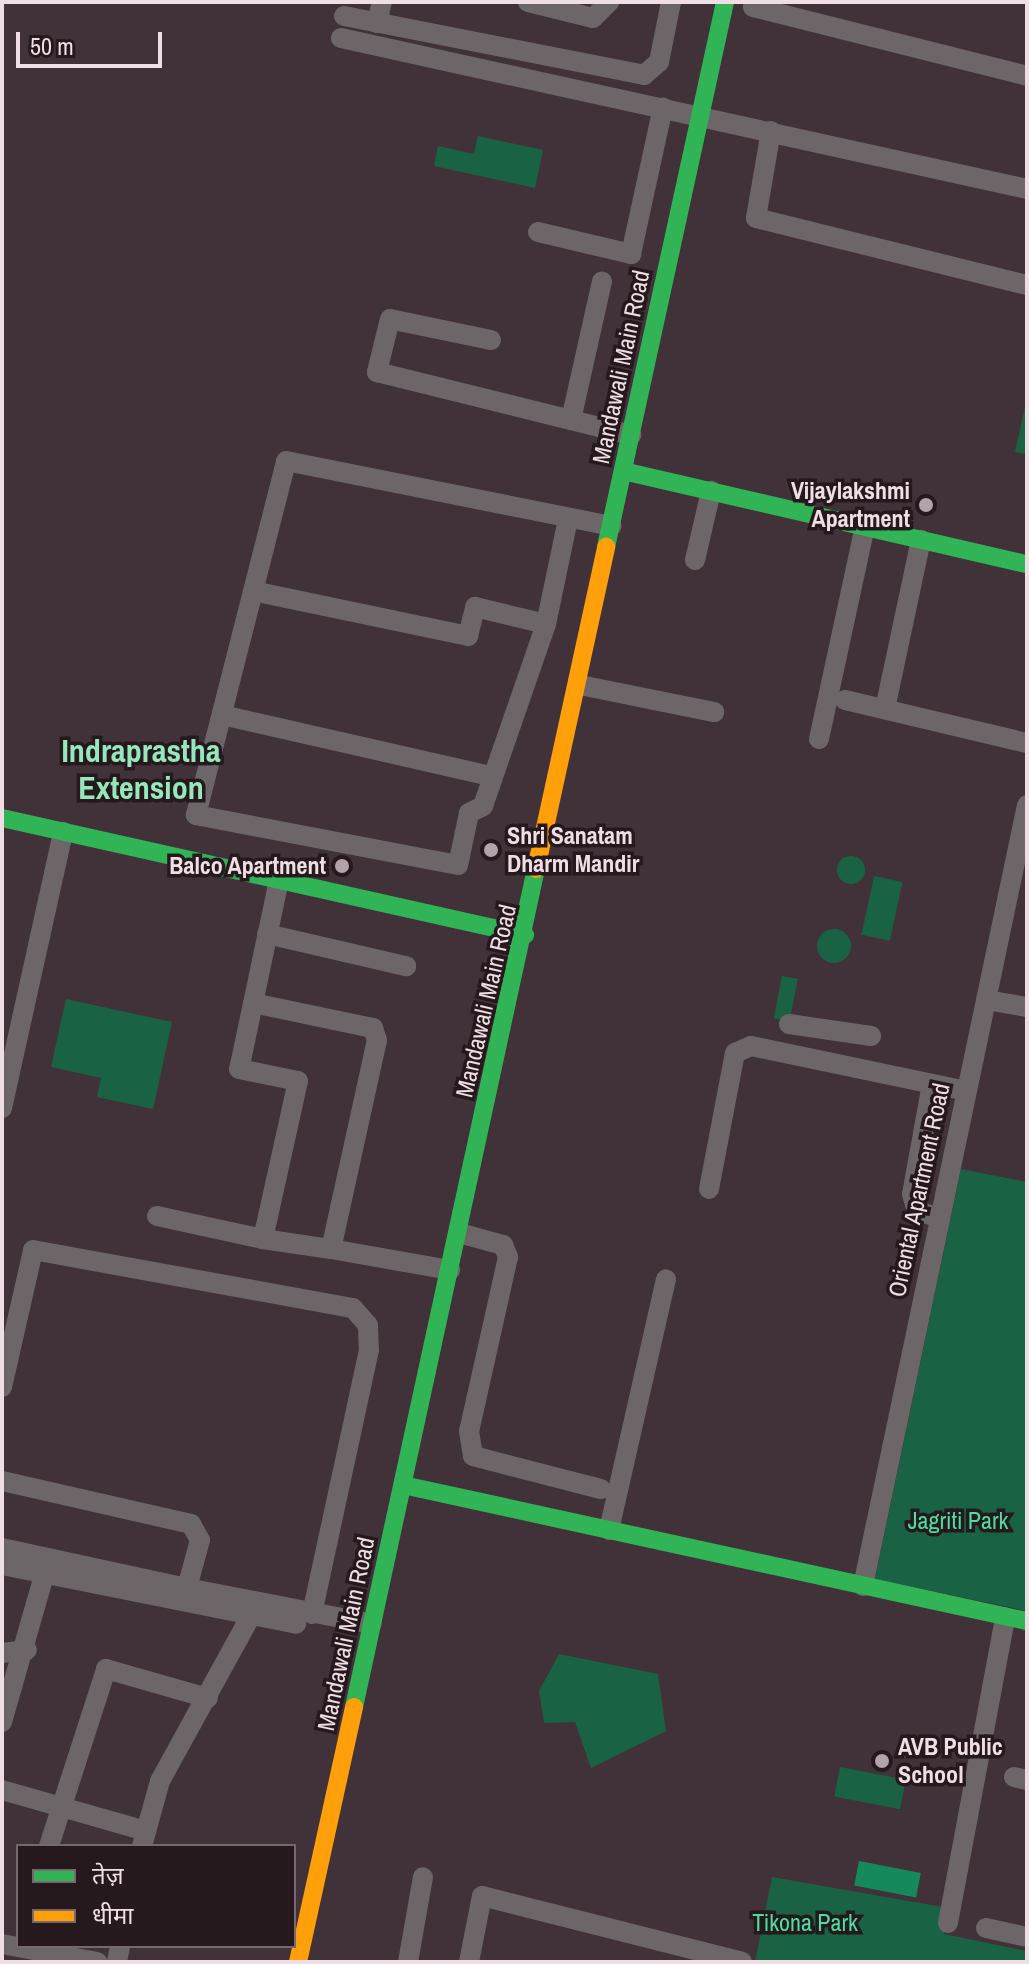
<!DOCTYPE html>
<html>
<head>
<meta charset="utf-8">
<style>
  body { margin:0 }
  #map { position:relative; width:1029px; height:1964px; overflow:hidden; background:#413239; font-family:"Archivo Narrow","Noto Sans Devanagari",sans-serif }
  div>[style] { position:absolute }
  .green>* { inset:0; background:#196344; transform-origin:0 0 }
  .round { border-radius:50% }
  .water>* { inset:0; background:#15895c; transform-origin:0 0 }
  .street>* { height:20px; margin:-10px; padding:0 10px; transform-origin:10px; border-radius:10px; background:#6c6669 }
  .fast>* { height:18px; margin:-9px; padding:0 9px; transform-origin:9px; border-radius:9px; background:#30b455 }
  .slow>* { height:18px; margin:-9px; padding:0 9px; transform-origin:9px; border-radius:9px; background:#ff9f0a }
  .dots>* { width:22px; height:22px; translate:-50% -50%; box-sizing:border-box; border:4px solid #25191e; border-radius:50% }
  span { translate:-50% -50%; white-space:nowrap; text-align:center; line-height:1.15; -webkit-text-stroke:7px #25191e; paint-order:stroke }
  .street-label { font-size:24px; color:#f0dee5 }
  .poi-label { font-size:24px; color:#f0dee5; font-weight:700 }
  .right { translate:-100% -50%; text-align:right }
  .left { translate:0 -50%; text-align:left }
  .park-label { font-size:24px; color:#4adf9c }
  .district-label { font-size:32px; color:#96e7bb; font-weight:700 }
  .frame { position:absolute; inset:0; border:4px solid #f0dee5; pointer-events:none }
  .legend { position:absolute; left:16px; top:1844px; width:280px; height:104px; box-sizing:border-box; background:#25191e; border:2px solid #76686e; margin:0; padding:10px 14px; list-style:none; font-size:24px; color:#f0dee5 }
  .legend li { display:flex; align-items:center; gap:16px; height:40px }
  .legend b { width:40px; border:2px solid #76686e }
  .scale { position:absolute; left:16px; top:32px; width:146px; height:36px; box-sizing:border-box; border:4px solid #f0dee5; border-top:0; padding-left:10px; font-size:24px; line-height:28px; white-space:nowrap; color:#f0dee5; -webkit-text-stroke:6px #25191e; paint-order:stroke }
</style>
</head>
<body>
<div id="map">
  <div class="green">
    <div style="clip-path:polygon(478px 136px,543px 150px,535px 188px,434px 166px,438px 146px,474px 154px)"></div>
    <div style="clip-path:polygon(1027px 398px,1027px 454px,1015px 452px)"></div>
    <div class="round" style="left:837px;top:856px;width:28px;height:28px"></div>
    <div style="left:874px;top:876px;width:29px;height:60px;rotate:12deg"></div>
    <div class="round" style="left:817px;top:929px;width:34px;height:34px"></div>
    <div style="left:782px;top:976px;width:16px;height:43px;rotate:11deg"></div>
    <div style="clip-path:polygon(66px 999px,172px 1022px,153px 1109px,97px 1097px,101px 1078px,51px 1067px)"></div>
    <div style="clip-path:polygon(961px 1169px,1027px 1182px,1027px 1611px,875px 1579px)"></div>
    <div style="clip-path:polygon(559px 1654px,658px 1674px,666px 1731px,591px 1768px,575px 1722px,544px 1723px,539px 1691px)"></div>
    <div style="left:840px;top:1767px;width:67px;height:30px;rotate:11deg"></div>
    <div style="clip-path:polygon(772px 1877px,948px 1908px,944px 1934px,1027px 1951px,1027px 1962px,755px 1962px)"></div>
  </div>
  <div class="water">
    <div style="left:859px;top:1861px;width:63px;height:25px;rotate:11deg"></div>
  </div>
  <div class="street">
    <div style="left:528px;top:2px;width:67px;rotate:13.8deg"></div>
    <div style="left:593px;top:18px;width:23px;rotate:-45deg"></div>
    <div style="left:753px;top:7px;width:283px;rotate:14.1deg"></div>
    <div style="left:344px;top:16px;width:306px;rotate:11.1deg"></div>
    <div style="left:644px;top:75px;width:20px;rotate:-41deg"></div>
    <div style="left:659px;top:62px;width:61px;rotate:-78.7deg"></div>
    <div style="left:377px;top:23px;width:22px;rotate:-77deg"></div>
    <div style="left:341px;top:38px;width:702px;rotate:12.41deg"></div>
    <div style="left:771px;top:131px;width:88px;rotate:99.8deg"></div>
    <div style="left:756px;top:218px;width:279px;rotate:13.9deg"></div>
    <div style="left:538px;top:232px;width:96px;rotate:13.3deg"></div>
    <div style="left:631px;top:254px;width:150px;rotate:-77.7deg"></div>
    <div style="left:491px;top:340px;width:103px;rotate:-168.3deg"></div>
    <div style="left:390px;top:319px;width:55px;rotate:103.8deg"></div>
    <div style="left:377px;top:372px;width:262px;rotate:13.9deg"></div>
    <div style="left:571px;top:420px;width:142px;rotate:-77.4deg"></div>
    <div style="left:568px;top:519px;width:107px;rotate:101.8deg"></div>
    <div style="left:546px;top:624px;width:193px;rotate:109.1deg"></div>
    <div style="left:483px;top:806px;width:16px;rotate:153deg"></div>
    <div style="left:469px;top:813px;width:53px;rotate:101.9deg"></div>
    <div style="left:458px;top:865px;width:267px;rotate:-169.2deg"></div>
    <div style="left:196px;top:815px;width:365px;rotate:-75.7deg"></div>
    <div style="left:286px;top:461px;width:332px;rotate:11.3deg"></div>
    <div style="left:695px;top:560px;width:71px;rotate:-76.9deg"></div>
    <div style="left:253px;top:591px;width:220px;rotate:11.8deg"></div>
    <div style="left:468px;top:636px;width:30px;rotate:-76deg"></div>
    <div style="left:475px;top:607px;width:73px;rotate:13.5deg"></div>
    <div style="left:580px;top:685px;width:137px;rotate:11.4deg"></div>
    <div style="left:845px;top:700px;width:187px;rotate:13.3deg"></div>
    <div style="left:885px;top:709px;width:173px;rotate:-78deg"></div>
    <div style="left:222px;top:715px;width:276px;rotate:12.8deg"></div>
    <div style="left:819px;top:739px;width:217px;rotate:-77.8deg"></div>
    <div style="left:279px;top:880px;width:193px;rotate:101.9deg"></div>
    <div style="left:239px;top:1069px;width:60px;rotate:11.5deg"></div>
    <div style="left:298px;top:1081px;width:162px;rotate:102.5deg"></div>
    <div style="left:263px;top:1239px;width:69px;rotate:8.4deg"></div>
    <div style="left:267px;top:934px;width:143px;rotate:13deg"></div>
    <div style="left:986px;top:1000px;width:42px;rotate:9.7deg"></div>
    <div style="left:253px;top:1003px;width:123px;rotate:11.8deg"></div>
    <div style="left:373px;top:1028px;width:13px;rotate:72deg"></div>
    <div style="left:377px;top:1040px;width:214px;rotate:102.4deg"></div>
    <div style="left:331px;top:1249px;width:121px;rotate:10deg"></div>
    <div style="left:789px;top:1024px;width:83px;rotate:8.3deg"></div>
    <div style="left:932px;top:1084px;width:112px;rotate:100.3deg"></div>
    <div style="left:912px;top:1194px;width:18px;rotate:74deg"></div>
    <div style="left:917px;top:1211px;width:24px;rotate:17deg"></div>
    <div style="left:2px;top:1108px;width:283px;rotate:-77.5deg"></div>
    <div style="left:709px;top:1189px;width:138px;rotate:-79.2deg"></div>
    <div style="left:735px;top:1053px;width:17px;rotate:-24deg"></div>
    <div style="left:751px;top:1046px;width:220px;rotate:11.8deg"></div>
    <div style="left:157px;top:1216px;width:108px;rotate:12.2deg"></div>
    <div style="left:459px;top:1233px;width:46px;rotate:15.3deg"></div>
    <div style="left:503px;top:1245px;width:13px;rotate:67deg"></div>
    <div style="left:508px;top:1257px;width:178px;rotate:102.6deg"></div>
    <div style="left:469px;top:1431px;width:25px;rotate:81deg"></div>
    <div style="left:473px;top:1456px;width:132px;rotate:14.5deg"></div>
    <div style="left:2px;top:1387px;width:140px;rotate:-77.2deg"></div>
    <div style="left:33px;top:1250px;width:325px;rotate:10.3deg"></div>
    <div style="left:353px;top:1308px;width:23px;rotate:49deg"></div>
    <div style="left:368px;top:1325px;width:25px;rotate:88deg"></div>
    <div style="left:369px;top:1350px;width:270px;rotate:102.2deg"></div>
    <div style="left:2px;top:1481px;width:194px;rotate:12.8deg"></div>
    <div style="left:191px;top:1524px;width:18px;rotate:61deg"></div>
    <div style="left:200px;top:1540px;width:50px;rotate:105.2deg"></div>
    <div style="left:187px;top:1588px;width:188px;rotate:11deg"></div>
    <div style="left:609px;top:1530px;width:257px;rotate:-77.2deg"></div>
    <div style="left:2px;top:1548px;width:189px;rotate:12.2deg"></div>
    <div style="left:2px;top:1565px;width:300px;rotate:11.3deg"></div>
    <div style="left:863px;top:1586px;width:798px;rotate:-78.14deg"></div>
    <div style="left:2px;top:1653px;width:25px;rotate:-7deg"></div>
    <div style="left:2px;top:1722px;width:156px;rotate:-74deg"></div>
    <div style="left:1014px;top:1777px;width:13px;rotate:13deg"></div>
    <div style="left:2px;top:1790px;width:150px;rotate:15.9deg"></div>
    <div style="left:49px;top:1846px;width:186px;rotate:-72.1deg"></div>
    <div style="left:106px;top:1669px;width:106px;rotate:15.9deg"></div>
    <div style="left:142px;top:1846px;width:67px;rotate:-74.5deg"></div>
    <div style="left:160px;top:1781px;width:187px;rotate:-61.2deg"></div>
    <div style="left:948px;top:1923px;width:311px;rotate:-79.4deg"></div>
    <div style="left:986px;top:1928px;width:42px;rotate:12.4deg"></div>
    <div style="left:2px;top:1944px;width:97px;rotate:10.7deg"></div>
    <div style="left:117px;top:1962px;width:16px;rotate:-79deg"></div>
    <div style="left:408px;top:1962px;width:86px;rotate:-80deg"></div>
    <div style="left:469px;top:1962px;width:67px;rotate:-78.9deg"></div>
    <div style="left:482px;top:1896px;width:268px;rotate:14.2deg"></div>
  </div>
  <div class="fast">
    <div style="left:623px;top:471px;width:415px;rotate:13deg"></div>
    <div style="left:606px;top:547px;width:558px;rotate:-77.68deg"></div>
    <div style="left:2px;top:818px;width:536px;rotate:12.61deg"></div>
    <div style="left:403px;top:1485px;width:639px;rotate:12.3deg"></div>
    <div style="left:354px;top:1707px;width:858px;rotate:-77.75deg"></div>
  </div>
  <div class="slow">
    <div style="left:536px;top:869px;width:330px;rotate:-77.7deg"></div>
    <div style="left:298px;top:1962px;width:261px;rotate:-77.6deg"></div>
  </div>
  <div class="dots">
    <div style="left:926px;top:505px;background:#b3a2a9"></div>
    <div style="left:491px;top:850px;background:#b3a2a9"></div>
    <div style="left:342px;top:866px;background:#b3a2a9"></div>
    <div style="left:882px;top:1761px;background:#b3a2a9"></div>
  </div>
  <div class="street-label">
    <span style="left:621px;top:367px;rotate:-78deg">Mandawali Main Road</span>
    <span style="left:486px;top:1001px;rotate:-77deg">Mandawali Main Road</span>
    <span style="left:919px;top:1190px;rotate:-78deg">Oriental Apartment Road</span>
    <span style="left:346px;top:1634px;rotate:-78deg">Mandawali Main Road</span>
  </div>
  <div class="poi-label">
    <span class="right" style="left:910px;top:505px">Vijaylakshmi<br>Apartment</span>
    <span class="left" style="left:507px;top:850px">Shri Sanatam<br>Dharm Mandir</span>
    <span class="right" style="left:326px;top:866px">Balco Apartment</span>
    <span class="left" style="left:898px;top:1761px">AVB Public<br>School</span>
  </div>
  <div class="park-label">
    <span style="left:958px;top:1521px">Jagriti Park</span>
    <span style="left:805px;top:1923px">Tikona Park</span>
  </div>
  <div class="district-label">
    <span style="left:141px;top:770px">Indraprastha<br>Extension</span>
  </div>
  <div class="frame"></div>
  <ul class="legend">
  <li><b style="height:10px;background:#30b455"></b>तेज़</li>
  <li><b style="height:10px;background:#ff9f0a"></b>धीमा</li>
  </ul>
  <div class="scale">50 m</div>
</div>
</body>
</html>
